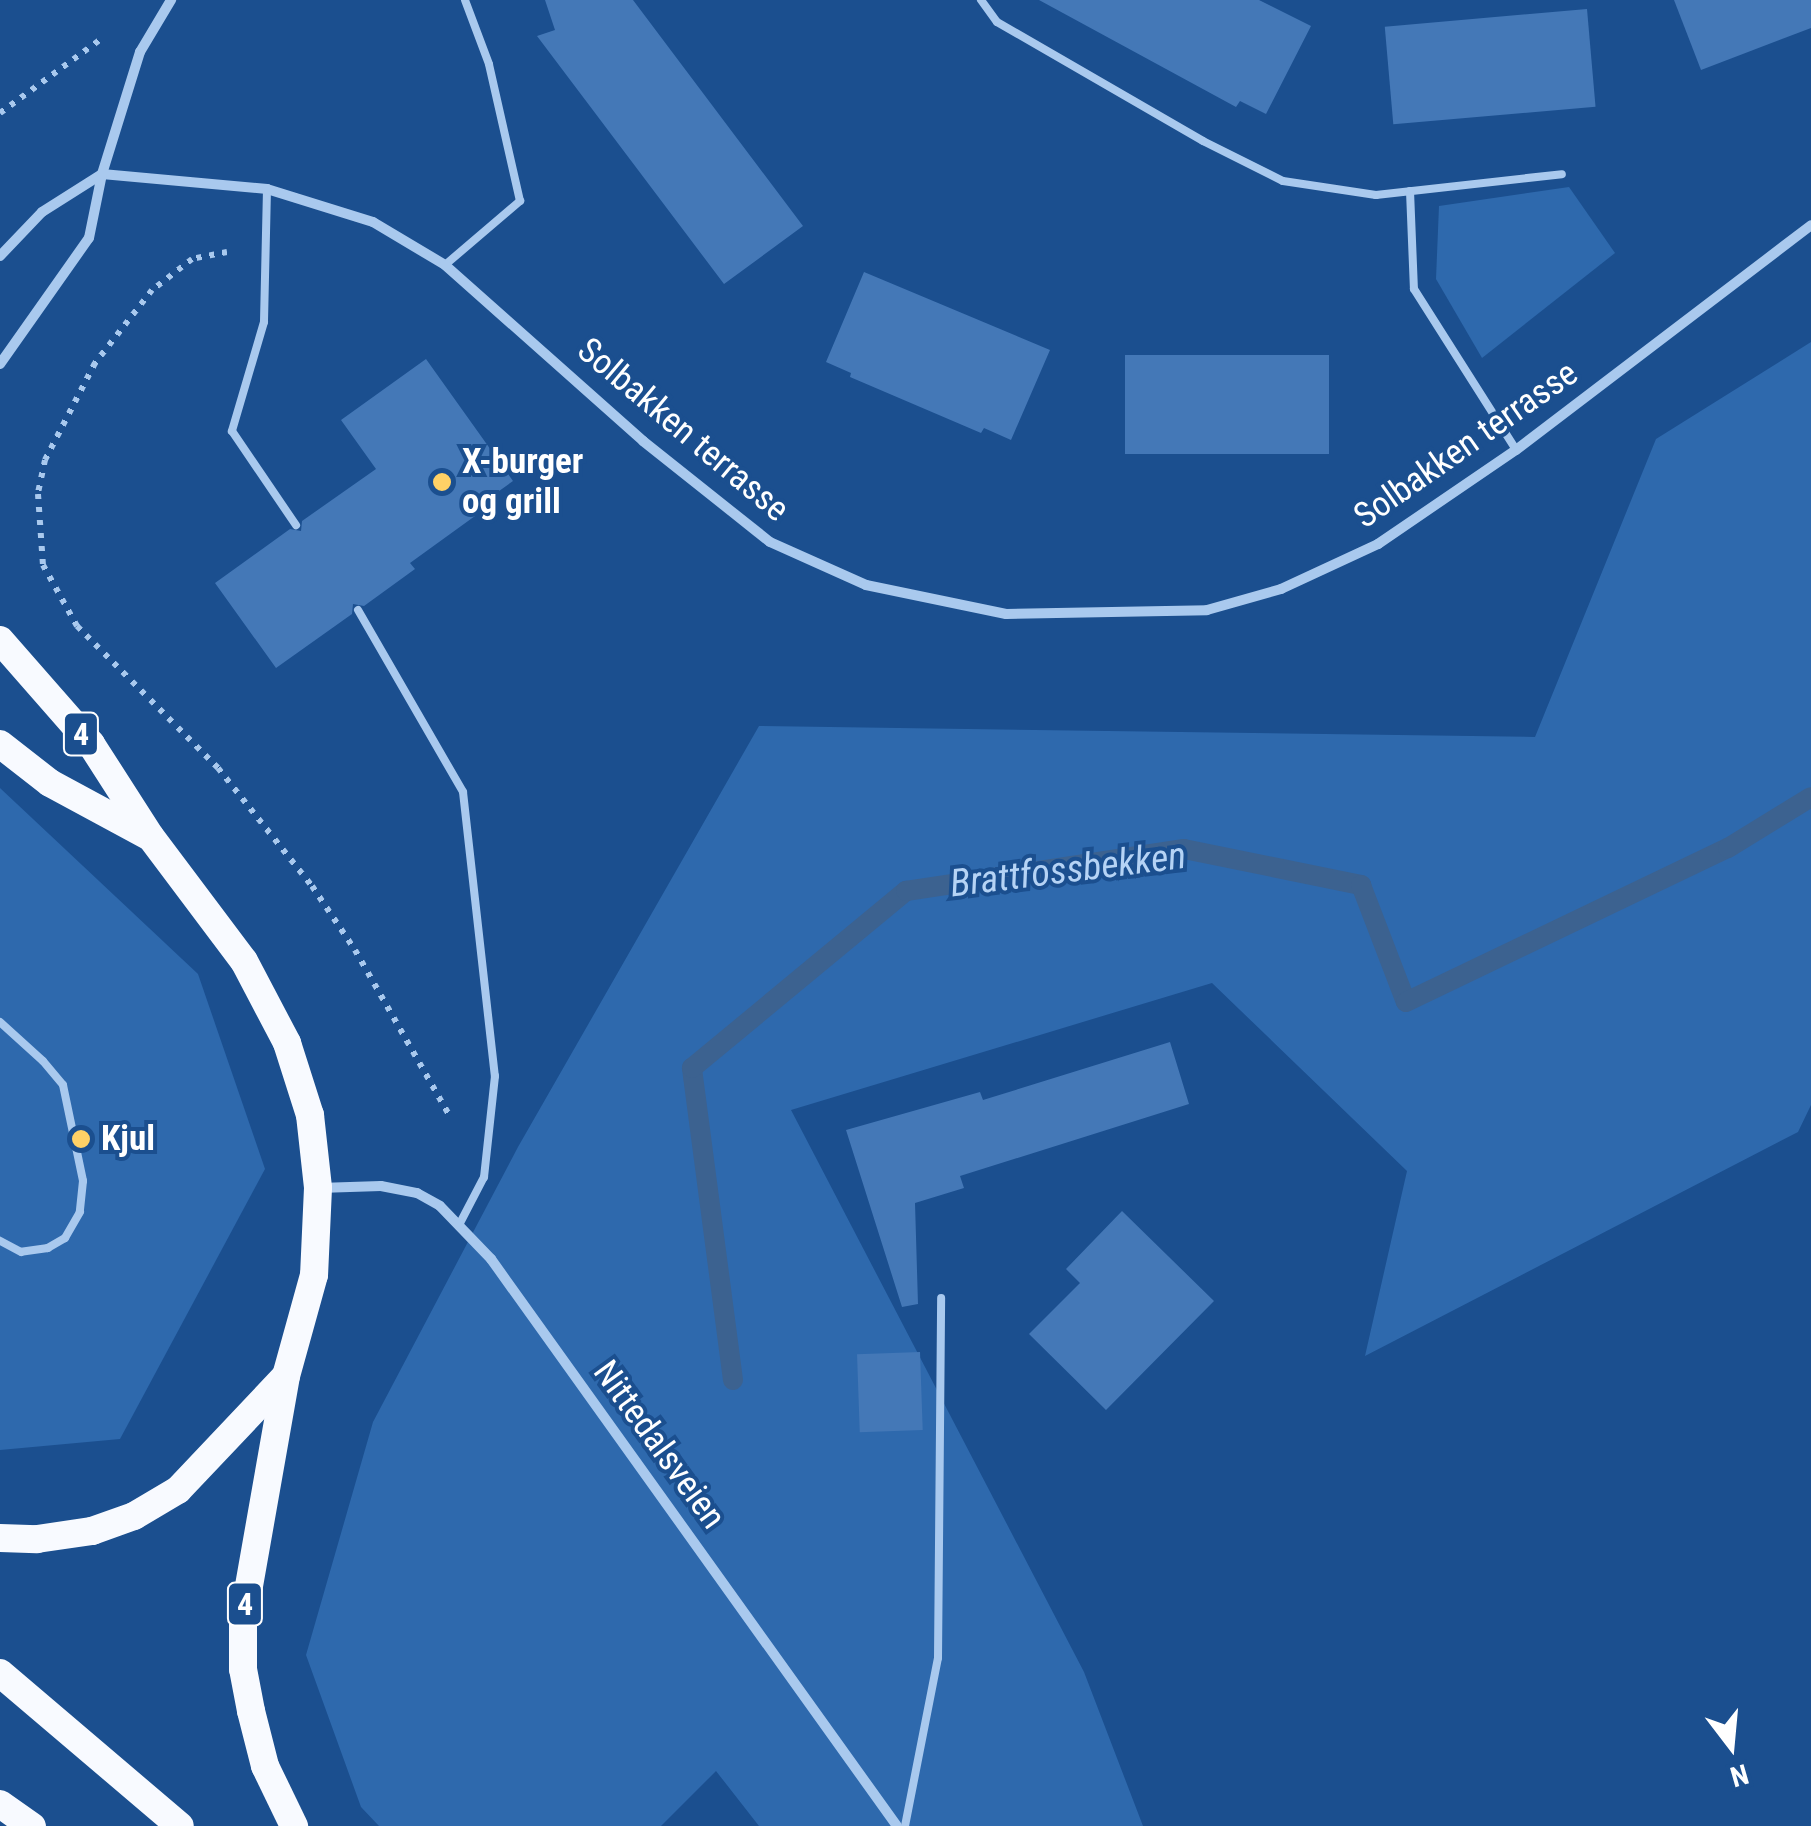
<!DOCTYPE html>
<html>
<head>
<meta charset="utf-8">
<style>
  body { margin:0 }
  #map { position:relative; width:1811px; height:1826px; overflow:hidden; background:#1b4f8f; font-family:"Roboto Condensed",sans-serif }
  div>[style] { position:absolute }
  .green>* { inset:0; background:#2e69ad }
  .stream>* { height:20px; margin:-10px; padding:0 10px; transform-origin:10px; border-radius:10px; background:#3c6290 }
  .building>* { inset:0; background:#4478b7; transform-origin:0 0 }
  .path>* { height:6px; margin-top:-3px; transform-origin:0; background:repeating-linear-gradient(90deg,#a9c9ee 0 5px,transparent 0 13px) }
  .service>* { height:8px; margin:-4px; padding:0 4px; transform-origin:4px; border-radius:4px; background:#a9c9ee }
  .minor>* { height:10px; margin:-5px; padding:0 5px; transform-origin:5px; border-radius:5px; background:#a9c9ee }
  .trunk>* { height:28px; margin:-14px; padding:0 14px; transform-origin:14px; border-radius:14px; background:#f8faff }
  .dots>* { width:28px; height:28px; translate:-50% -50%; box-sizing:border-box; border:5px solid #1b4f8f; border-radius:50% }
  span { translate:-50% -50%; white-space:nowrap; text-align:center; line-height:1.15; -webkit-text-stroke:8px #1b4f8f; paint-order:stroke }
  .shield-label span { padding:2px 8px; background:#1b4f8f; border:2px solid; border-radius:8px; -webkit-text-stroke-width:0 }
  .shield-label { font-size:32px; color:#fff; font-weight:700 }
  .street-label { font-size:35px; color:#fff }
  .poi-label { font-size:35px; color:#fff; font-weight:700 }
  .left { translate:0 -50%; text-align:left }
  .water-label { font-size:38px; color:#b5d3f5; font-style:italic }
  .north { position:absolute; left:1681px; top:1696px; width:100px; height:100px; -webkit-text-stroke:8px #1b4f8f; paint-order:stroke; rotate:164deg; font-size:28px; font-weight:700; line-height:40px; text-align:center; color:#fff }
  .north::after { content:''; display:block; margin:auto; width:35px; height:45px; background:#fff; clip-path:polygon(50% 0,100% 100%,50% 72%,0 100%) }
</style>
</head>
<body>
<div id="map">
  <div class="green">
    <div style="clip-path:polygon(1569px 187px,1615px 253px,1482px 358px,1436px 279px,1439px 206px)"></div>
    <div style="clip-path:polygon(1811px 342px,1811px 1105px,1798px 1132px,1365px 1356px,1407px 1171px,1212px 983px,791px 1110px,1084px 1672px,1143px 1826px,759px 1826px,716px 1771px,661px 1826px,379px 1826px,361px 1807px,306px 1655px,373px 1422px,518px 1147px,759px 726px,1535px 737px,1656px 439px)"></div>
    <div style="clip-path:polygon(0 788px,198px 974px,265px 1169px,120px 1439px,0 1450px)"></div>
  </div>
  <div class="stream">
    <div style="left:733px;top:1380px;width:315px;rotate:-97.5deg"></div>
    <div style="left:692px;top:1068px;width:278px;rotate:-39.6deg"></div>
    <div style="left:906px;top:891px;width:281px;rotate:-8.6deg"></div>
    <div style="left:1184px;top:849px;width:181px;rotate:11.5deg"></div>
    <div style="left:1361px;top:885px;width:125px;rotate:69deg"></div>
    <div style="left:1406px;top:1002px;width:357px;rotate:-25.6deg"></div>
    <div style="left:1728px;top:848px;width:97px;rotate:-31.6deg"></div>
  </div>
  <div class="building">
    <div style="clip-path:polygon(545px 0,633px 0,803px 226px,724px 284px,537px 36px,555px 30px)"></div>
    <div style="clip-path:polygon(1039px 0,1259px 0,1311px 26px,1266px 114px,1240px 101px,1236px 107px)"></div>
    <div style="clip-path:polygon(1674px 0,1811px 0,1811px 28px,1701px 70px)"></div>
    <div style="left:1587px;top:9px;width:98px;height:203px;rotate:85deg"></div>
    <div style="clip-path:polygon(864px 272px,1050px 350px,1011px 440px,984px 428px,981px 433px,850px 377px,851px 373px,826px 362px)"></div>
    <div style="left:1125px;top:355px;width:204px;height:99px"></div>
    <div style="clip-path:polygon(426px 359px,513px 481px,471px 511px,475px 516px,410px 563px,415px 569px,364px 606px,353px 604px,352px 614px,276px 668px,215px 583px,290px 529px,301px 531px,302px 521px,376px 469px,341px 420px)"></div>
    <div style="clip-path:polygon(1170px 1042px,1189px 1104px,960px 1176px,964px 1188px,915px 1203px,918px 1304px,902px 1307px,846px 1130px,980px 1092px,983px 1100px)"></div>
    <div style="clip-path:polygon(1122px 1211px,1214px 1301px,1106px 1410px,1029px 1334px,1080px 1283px,1066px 1269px)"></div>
    <div style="left:920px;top:1352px;width:78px;height:63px;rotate:88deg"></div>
  </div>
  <div class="path">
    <div style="left:0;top:113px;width:125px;rotate:-36.2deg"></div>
    <div style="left:227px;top:252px;width:36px;rotate:169deg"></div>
    <div style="left:192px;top:259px;width:51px;rotate:142.2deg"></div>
    <div style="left:152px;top:290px;width:93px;rotate:128deg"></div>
    <div style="left:95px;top:363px;width:109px;rotate:117.3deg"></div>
    <div style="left:45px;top:460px;width:35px;rotate:102deg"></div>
    <div style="left:38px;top:494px;width:71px;rotate:86deg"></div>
    <div style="left:43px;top:565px;width:70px;rotate:60.9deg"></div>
    <div style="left:77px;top:626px;width:200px;rotate:45.2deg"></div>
    <div style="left:218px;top:768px;width:151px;rotate:51.5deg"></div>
    <div style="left:312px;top:886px;width:77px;rotate:56.1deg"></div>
    <div style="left:355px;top:950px;width:190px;rotate:60.3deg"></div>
  </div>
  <div class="service">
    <div style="left:981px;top:0;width:27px;rotate:54deg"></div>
    <div style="left:997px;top:22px;width:238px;rotate:30deg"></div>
    <div style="left:1203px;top:141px;width:89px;rotate:26.6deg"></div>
    <div style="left:1283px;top:181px;width:94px;rotate:8.6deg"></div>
    <div style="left:1376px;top:195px;width:187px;rotate:-6.4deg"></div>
    <div style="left:267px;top:189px;width:133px;rotate:91.3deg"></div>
    <div style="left:264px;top:322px;width:114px;rotate:106.4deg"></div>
    <div style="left:232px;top:431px;width:114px;rotate:55.8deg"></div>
    <div style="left:1410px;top:191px;width:98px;rotate:87.7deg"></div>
    <div style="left:1414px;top:289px;width:191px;rotate:57.6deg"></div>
    <div style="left:445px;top:265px;width:99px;rotate:-40.5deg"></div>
    <div style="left:520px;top:201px;width:140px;rotate:-102.8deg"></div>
    <div style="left:489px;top:64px;width:68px;rotate:-110.6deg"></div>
    <div style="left:358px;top:610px;width:210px;rotate:60deg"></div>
    <div style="left:463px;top:792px;width:286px;rotate:83.6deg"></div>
    <div style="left:495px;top:1076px;width:102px;rotate:96.2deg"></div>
    <div style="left:484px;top:1177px;width:54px;rotate:117.5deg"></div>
    <div style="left:0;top:1022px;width:58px;rotate:42.2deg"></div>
    <div style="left:43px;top:1061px;width:31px;rotate:50deg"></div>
    <div style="left:63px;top:1085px;width:98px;rotate:78.2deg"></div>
    <div style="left:83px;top:1181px;width:31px;rotate:96deg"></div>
    <div style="left:80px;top:1212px;width:30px;rotate:120deg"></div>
    <div style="left:65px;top:1238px;width:20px;rotate:150deg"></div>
    <div style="left:48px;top:1248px;width:27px;rotate:172deg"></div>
    <div style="left:21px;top:1252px;width:24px;rotate:-152deg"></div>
    <div style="left:905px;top:1826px;width:171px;rotate:-78.9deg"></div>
    <div style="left:938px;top:1658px;width:360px;rotate:-89.5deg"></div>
  </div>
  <div class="minor">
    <div style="left:102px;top:174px;width:166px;rotate:5.2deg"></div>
    <div style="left:267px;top:189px;width:111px;rotate:17.3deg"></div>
    <div style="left:373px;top:222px;width:84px;rotate:30.8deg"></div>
    <div style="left:445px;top:265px;width:265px;rotate:41.6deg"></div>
    <div style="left:643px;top:441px;width:162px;rotate:38.5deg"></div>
    <div style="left:770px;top:542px;width:105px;rotate:24.1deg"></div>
    <div style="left:866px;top:585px;width:143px;rotate:11.7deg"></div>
    <div style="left:1006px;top:614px;width:201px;rotate:-1.1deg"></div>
    <div style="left:1207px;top:610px;width:77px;rotate:-15.8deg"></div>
    <div style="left:1281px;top:589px;width:107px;rotate:-24.9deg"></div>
    <div style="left:1378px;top:544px;width:167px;rotate:-34.3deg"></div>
    <div style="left:1516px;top:450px;width:371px;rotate:-37.3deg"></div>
    <div style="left:0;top:256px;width:61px;rotate:-46.3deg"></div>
    <div style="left:42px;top:212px;width:71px;rotate:-32.3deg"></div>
    <div style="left:0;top:364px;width:154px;rotate:-54.8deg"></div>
    <div style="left:89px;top:238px;width:65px;rotate:-78.5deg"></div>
    <div style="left:102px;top:174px;width:128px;rotate:-72.7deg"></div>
    <div style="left:140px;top:52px;width:61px;rotate:-59.2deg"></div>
    <div style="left:319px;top:1188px;width:62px;rotate:-1.8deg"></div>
    <div style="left:381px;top:1186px;width:37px;rotate:11deg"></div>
    <div style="left:417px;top:1193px;width:26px;rotate:29deg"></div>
    <div style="left:440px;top:1206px;width:74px;rotate:46.1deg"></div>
    <div style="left:491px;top:1259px;width:697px;rotate:54.4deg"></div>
  </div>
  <div class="trunk">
    <div style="left:0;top:640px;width:138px;rotate:48.8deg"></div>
    <div style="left:91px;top:744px;width:109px;rotate:57.3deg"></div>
    <div style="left:150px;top:836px;width:156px;rotate:53.1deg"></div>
    <div style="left:244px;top:961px;width:93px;rotate:62.3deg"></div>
    <div style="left:287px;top:1043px;width:76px;rotate:72.3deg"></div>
    <div style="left:310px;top:1115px;width:73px;rotate:83.7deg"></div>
    <div style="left:318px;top:1188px;width:87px;rotate:92.6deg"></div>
    <div style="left:314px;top:1275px;width:105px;rotate:105.5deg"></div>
    <div style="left:286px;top:1376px;width:248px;rotate:100deg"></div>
    <div style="left:243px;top:1620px;width:49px;rotate:90deg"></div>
    <div style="left:243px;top:1669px;width:43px;rotate:79.2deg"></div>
    <div style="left:251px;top:1711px;width:57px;rotate:75.7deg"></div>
    <div style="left:265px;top:1766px;width:67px;rotate:64.2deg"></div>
    <div style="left:0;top:744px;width:63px;rotate:38deg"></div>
    <div style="left:50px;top:783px;width:111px;rotate:28.4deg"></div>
    <div style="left:0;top:1538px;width:37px;rotate:2deg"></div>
    <div style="left:37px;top:1539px;width:56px;rotate:-8.3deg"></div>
    <div style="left:92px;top:1531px;width:45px;rotate:-19.7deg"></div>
    <div style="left:134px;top:1516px;width:51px;rotate:-30.6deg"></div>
    <div style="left:178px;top:1490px;width:156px;rotate:-46.6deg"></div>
    <div style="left:0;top:1673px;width:236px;rotate:40.4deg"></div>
    <div style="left:0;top:1804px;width:39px;rotate:35deg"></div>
  </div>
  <div class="dots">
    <div style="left:442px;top:482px;background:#ffd166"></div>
    <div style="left:81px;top:1139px;background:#ffd166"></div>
  </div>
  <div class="shield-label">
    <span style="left:81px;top:734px">4</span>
    <span style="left:245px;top:1604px">4</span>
  </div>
  <div class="street-label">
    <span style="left:683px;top:430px;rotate:40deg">Solbakken terrasse</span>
    <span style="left:1466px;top:445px;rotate:-35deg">Solbakken terrasse</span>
    <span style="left:659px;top:1445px;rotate:54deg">Nittedalsveien</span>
  </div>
  <div class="poi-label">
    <span class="left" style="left:462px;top:482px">X-burger<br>og grill</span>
    <span class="left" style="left:101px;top:1139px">Kjul</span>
  </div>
  <div class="water-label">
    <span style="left:1068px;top:870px;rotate:-7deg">Brattfossbekken</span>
  </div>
  <div class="north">N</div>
</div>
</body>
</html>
